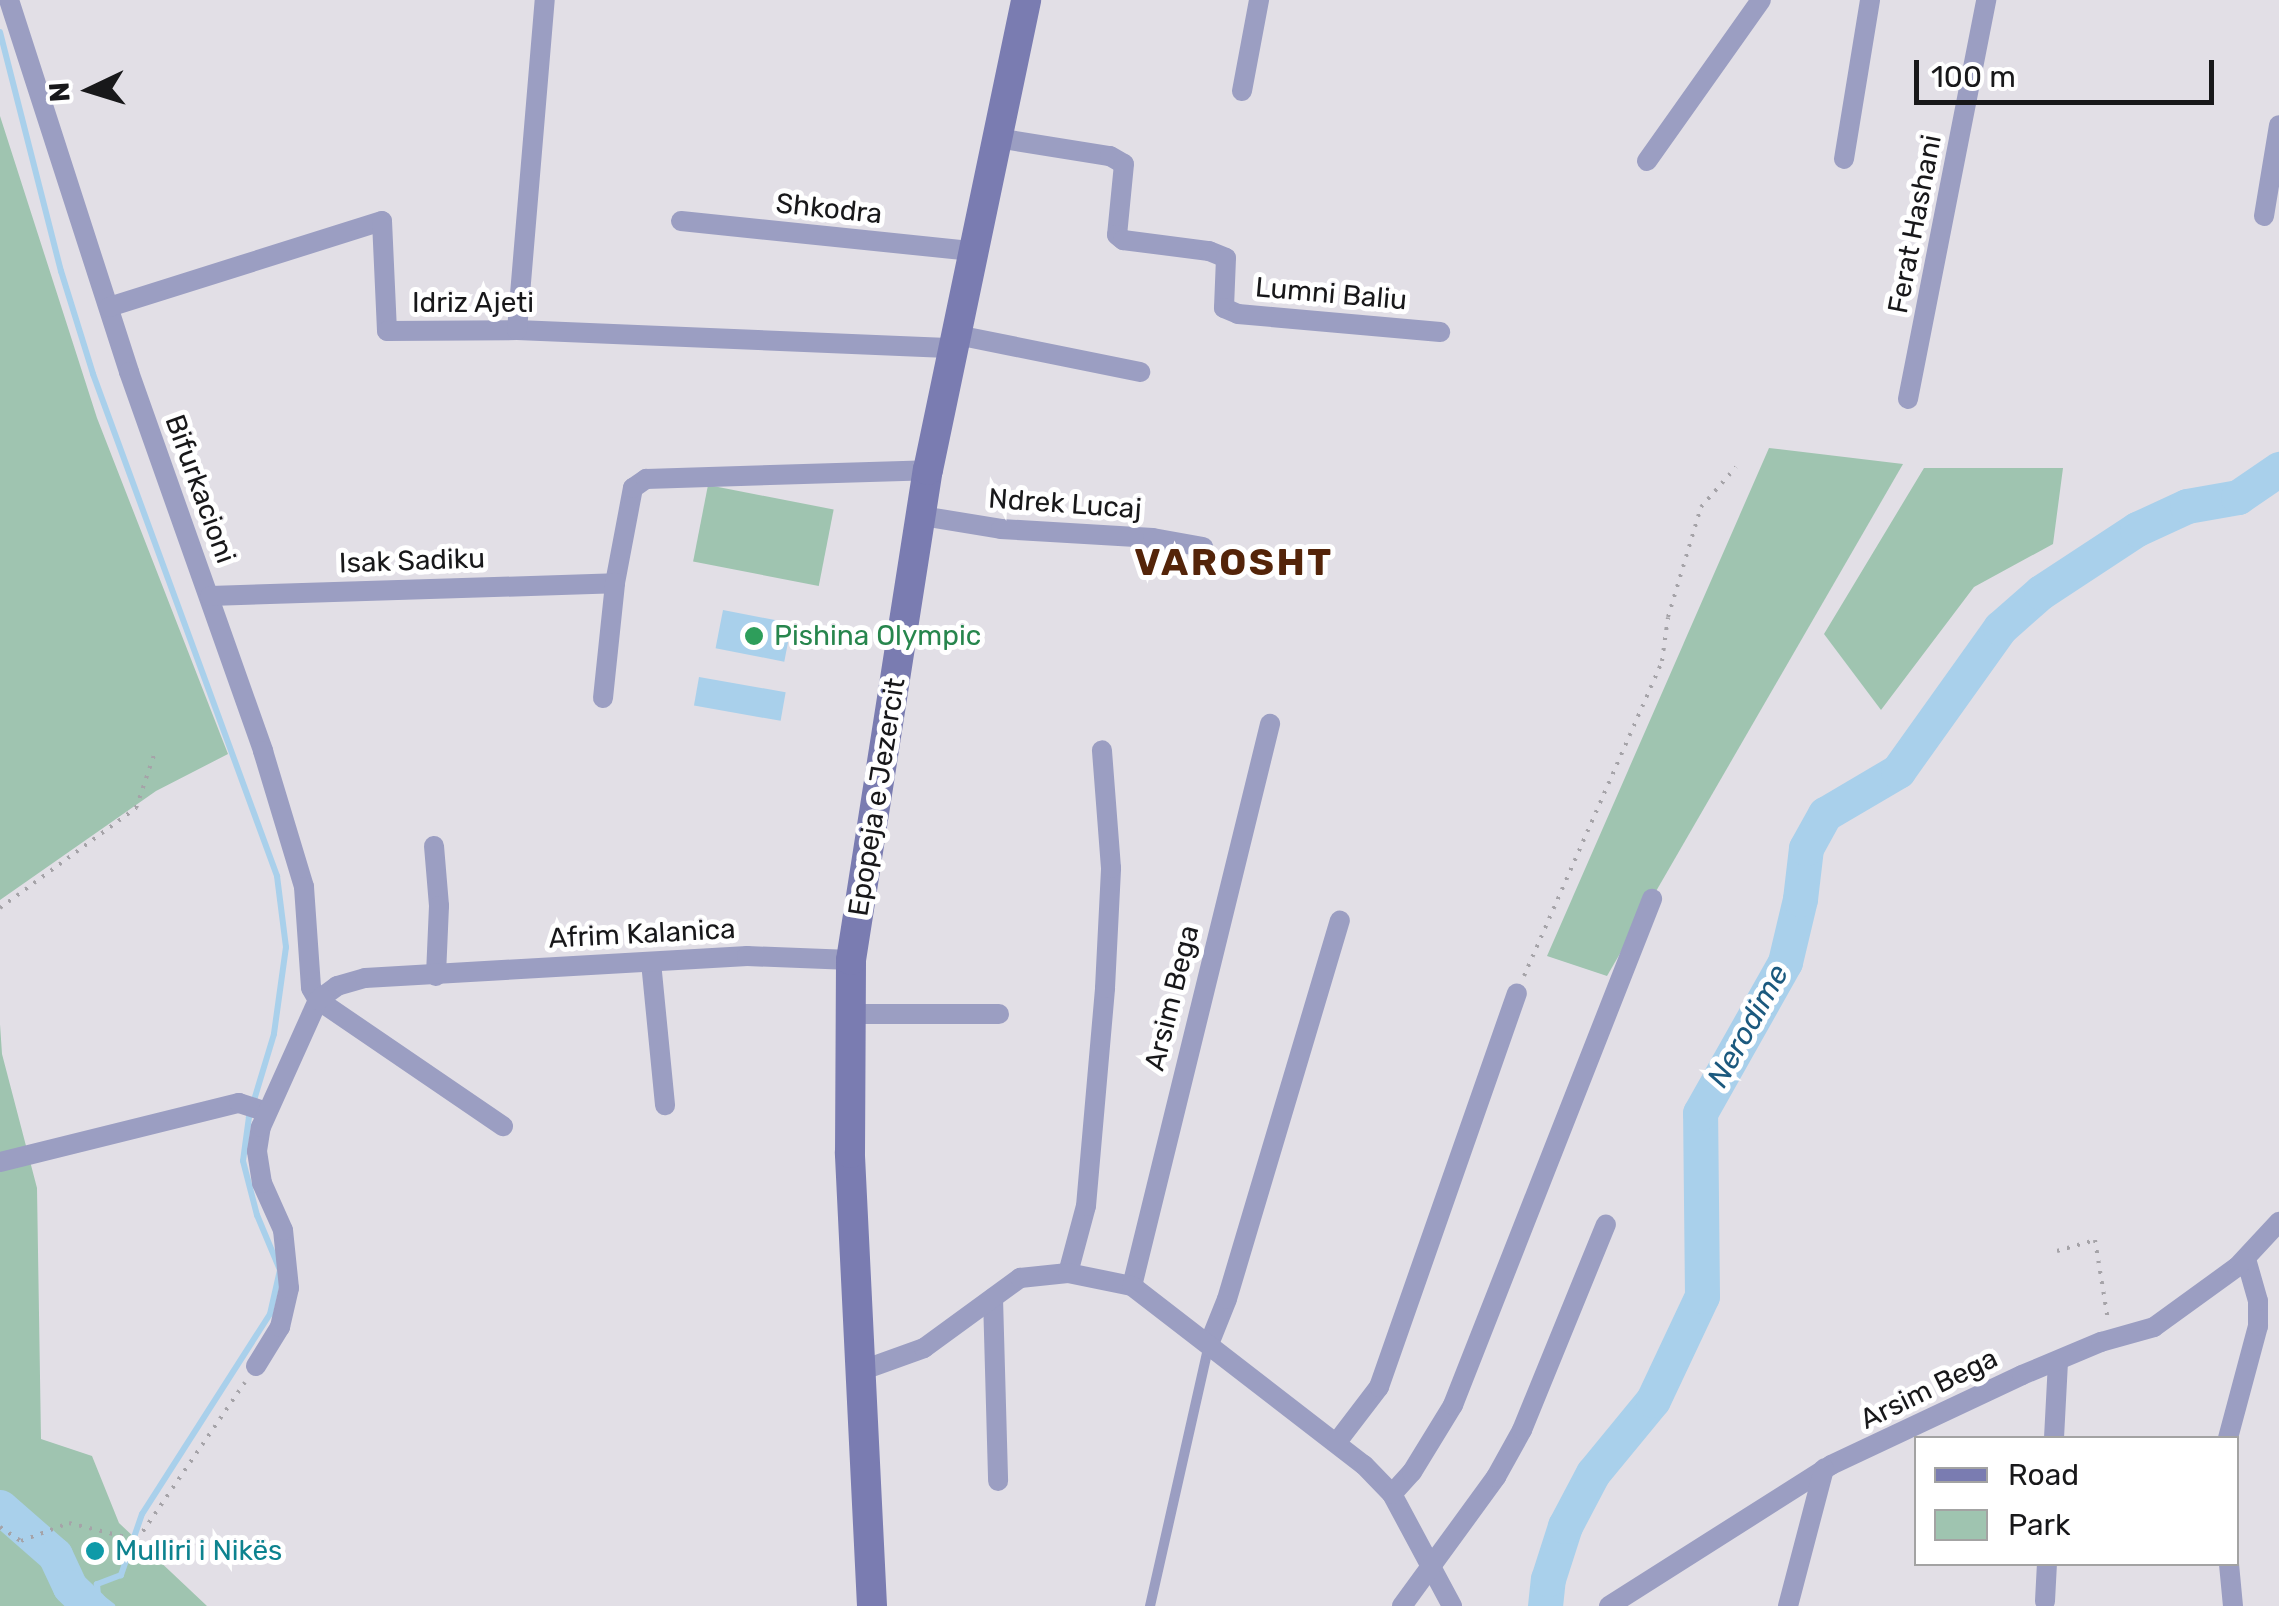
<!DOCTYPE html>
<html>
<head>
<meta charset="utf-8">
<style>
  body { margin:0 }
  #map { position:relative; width:2279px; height:1606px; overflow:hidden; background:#e2dfe6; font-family:Rubik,sans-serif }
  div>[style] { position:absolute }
  .green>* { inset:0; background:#9fc4b0; transform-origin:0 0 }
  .water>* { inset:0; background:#a9d0eb; transform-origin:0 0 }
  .stream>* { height:6px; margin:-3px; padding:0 3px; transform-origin:3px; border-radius:3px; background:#a9d0eb }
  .river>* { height:35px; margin:-17.5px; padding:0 17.5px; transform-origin:17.5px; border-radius:17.5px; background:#a9d0eb }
  .path>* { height:4px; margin-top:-2px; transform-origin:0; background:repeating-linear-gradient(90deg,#a5a3a8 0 2.5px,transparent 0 10.5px) }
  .lane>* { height:10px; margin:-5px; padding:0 5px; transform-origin:5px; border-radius:5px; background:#9b9ec2 }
  .street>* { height:20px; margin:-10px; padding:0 10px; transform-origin:10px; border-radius:10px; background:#9b9ec2 }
  .secondary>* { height:30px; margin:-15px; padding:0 15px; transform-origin:15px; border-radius:15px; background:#7a7cb1 }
  .dots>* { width:28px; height:28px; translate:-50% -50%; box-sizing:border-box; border:5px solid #fff; border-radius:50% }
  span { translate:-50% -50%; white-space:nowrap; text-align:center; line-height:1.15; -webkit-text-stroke:10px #fff; paint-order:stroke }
  .street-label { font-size:28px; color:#18181a }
  .leisure-label { font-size:28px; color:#27864d }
  .left { translate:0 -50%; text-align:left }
  .culture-label { font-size:28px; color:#0d838f }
  .water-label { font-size:30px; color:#1b597e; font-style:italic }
  .district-label { font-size:38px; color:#542409; font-weight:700; letter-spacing:2.5px }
  .legend { position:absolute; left:1914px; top:1436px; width:325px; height:130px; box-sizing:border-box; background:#fff; border:2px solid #a3a3a3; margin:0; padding:12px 18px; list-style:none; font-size:30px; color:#18181a }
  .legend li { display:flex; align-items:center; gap:20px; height:50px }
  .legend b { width:50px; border:2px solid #a3a3a3 }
  .north { position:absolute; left:40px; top:40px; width:100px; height:100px; -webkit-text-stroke:8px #fff; paint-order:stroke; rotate:266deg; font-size:28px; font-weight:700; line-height:40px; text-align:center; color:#18181a }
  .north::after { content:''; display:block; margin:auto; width:35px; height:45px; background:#18181a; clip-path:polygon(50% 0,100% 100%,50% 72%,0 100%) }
  .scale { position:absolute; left:1914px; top:60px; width:300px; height:45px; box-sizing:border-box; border:5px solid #18181a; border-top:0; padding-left:12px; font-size:30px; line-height:35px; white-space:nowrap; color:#18181a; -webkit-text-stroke:8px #fff; paint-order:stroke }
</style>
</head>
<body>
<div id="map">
  <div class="green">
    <div style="clip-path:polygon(0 116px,97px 418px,228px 754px,156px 791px,0 900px)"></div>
    <div style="clip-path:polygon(1769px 448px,1903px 464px,1607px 976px,1547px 956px)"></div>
    <div style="clip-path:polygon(1924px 468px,2063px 468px,2053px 544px,1974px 587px,1881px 710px,1824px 634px)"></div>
    <div style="left:708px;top:485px;width:128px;height:78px;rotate:11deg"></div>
    <div style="clip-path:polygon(0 1024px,2px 1054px,37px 1188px,41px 1439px,92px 1456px,119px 1523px,207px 1606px,0 1606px)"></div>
  </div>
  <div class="water">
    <div style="left:723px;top:610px;width:70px;height:39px;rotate:11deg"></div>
    <div style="left:699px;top:677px;width:88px;height:29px;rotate:10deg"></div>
  </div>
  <div class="stream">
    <div style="left:0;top:32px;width:247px;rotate:75.7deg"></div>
    <div style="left:61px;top:271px;width:108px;rotate:72.7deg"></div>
    <div style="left:93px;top:374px;width:535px;rotate:69.87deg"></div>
    <div style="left:277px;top:876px;width:72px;rotate:82.8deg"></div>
    <div style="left:286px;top:947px;width:88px;rotate:97.9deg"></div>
    <div style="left:274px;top:1034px;width:87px;rotate:106.8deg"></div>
    <div style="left:249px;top:1117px;width:44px;rotate:97.8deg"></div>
    <div style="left:243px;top:1161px;width:56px;rotate:75.5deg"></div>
    <div style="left:257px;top:1215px;width:60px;rotate:67.3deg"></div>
    <div style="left:280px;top:1270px;width:45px;rotate:102.8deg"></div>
    <div style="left:270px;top:1314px;width:237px;rotate:122.6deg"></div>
    <div style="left:142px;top:1514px;width:65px;rotate:109deg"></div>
    <div style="left:121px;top:1575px;width:26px;rotate:159deg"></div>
    <div style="left:97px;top:1584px;width:11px;rotate:85deg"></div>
    <div style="left:98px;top:1595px;width:18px;rotate:38deg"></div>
  </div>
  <div class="river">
    <div style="left:0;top:1507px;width:73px;rotate:41.1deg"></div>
    <div style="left:55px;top:1555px;width:35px;rotate:65deg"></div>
    <div style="left:70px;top:1587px;width:28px;rotate:44deg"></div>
    <div style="left:1545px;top:1606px;width:27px;rotate:-84deg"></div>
    <div style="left:1548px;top:1579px;width:56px;rotate:-72.2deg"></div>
    <div style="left:1565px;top:1526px;width:60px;rotate:-62.2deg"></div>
    <div style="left:1593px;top:1473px;width:94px;rotate:-50.6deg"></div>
    <div style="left:1653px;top:1400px;width:115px;rotate:-64.8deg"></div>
    <div style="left:1702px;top:1296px;width:183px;rotate:-90.6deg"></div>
    <div style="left:1700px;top:1113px;width:173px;rotate:-60.6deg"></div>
    <div style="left:1785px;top:962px;width:65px;rotate:-76.6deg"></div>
    <div style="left:1800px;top:899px;width:51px;rotate:-83.3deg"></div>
    <div style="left:1806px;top:848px;width:39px;rotate:-61deg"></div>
    <div style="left:1825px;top:814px;width:85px;rotate:-30.5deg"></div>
    <div style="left:1898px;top:771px;width:176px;rotate:-54.5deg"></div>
    <div style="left:2000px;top:628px;width:55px;rotate:-41.3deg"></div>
    <div style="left:2041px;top:592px;width:115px;rotate:-33.3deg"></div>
    <div style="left:2137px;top:529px;width:55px;rotate:-24.7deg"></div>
    <div style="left:2187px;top:506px;width:52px;rotate:-10deg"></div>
    <div style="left:2238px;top:497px;width:50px;rotate:-34.3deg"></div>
  </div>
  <div class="path">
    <div style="left:0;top:908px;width:169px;rotate:-36.3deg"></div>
    <div style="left:136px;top:808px;width:56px;rotate:-71.2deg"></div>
    <div style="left:1524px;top:976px;width:344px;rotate:-66.3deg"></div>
    <div style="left:1662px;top:661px;width:44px;rotate:-82.2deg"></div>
    <div style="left:1668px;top:617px;width:115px;rotate:-73.3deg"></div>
    <div style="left:1701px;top:507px;width:53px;rotate:-48.8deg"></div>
    <div style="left:2057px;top:1251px;width:40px;rotate:-16deg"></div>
    <div style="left:2095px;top:1240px;width:81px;rotate:80.8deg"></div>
    <div style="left:0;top:1527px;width:25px;rotate:34deg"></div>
    <div style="left:21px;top:1541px;width:51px;rotate:-20.6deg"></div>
    <div style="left:69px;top:1523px;width:70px;rotate:14deg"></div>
    <div style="left:137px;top:1540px;width:191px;rotate:-55.6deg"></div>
  </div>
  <div class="lane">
    <div style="left:1150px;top:1606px;width:269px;rotate:-77.3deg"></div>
  </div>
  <div class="street">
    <div style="left:9px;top:0;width:391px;rotate:72.1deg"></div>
    <div style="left:129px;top:372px;width:402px;rotate:70.5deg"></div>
    <div style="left:263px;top:751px;width:142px;rotate:73.2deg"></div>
    <div style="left:304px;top:887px;width:101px;rotate:86deg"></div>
    <div style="left:311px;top:988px;width:14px;rotate:60deg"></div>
    <div style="left:318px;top:1000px;width:224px;rotate:34.3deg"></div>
    <div style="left:1242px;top:91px;width:93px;rotate:-79.4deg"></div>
    <div style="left:997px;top:138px;width:114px;rotate:9.1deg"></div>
    <div style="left:1110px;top:156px;width:16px;rotate:30deg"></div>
    <div style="left:1124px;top:164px;width:71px;rotate:95.6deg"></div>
    <div style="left:1117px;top:235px;width:8px;rotate:40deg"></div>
    <div style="left:1123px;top:240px;width:87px;rotate:7.3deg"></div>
    <div style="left:1209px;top:251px;width:18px;rotate:22deg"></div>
    <div style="left:1226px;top:258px;width:50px;rotate:92.3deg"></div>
    <div style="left:1224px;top:308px;width:15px;rotate:23deg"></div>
    <div style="left:1238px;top:314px;width:203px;rotate:5.1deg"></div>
    <div style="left:1844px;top:159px;width:161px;rotate:-80.7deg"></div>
    <div style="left:1647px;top:161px;width:197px;rotate:-54.7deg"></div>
    <div style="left:2264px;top:216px;width:92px;rotate:-80.6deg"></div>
    <div style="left:681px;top:221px;width:293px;rotate:5.9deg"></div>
    <div style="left:109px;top:307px;width:286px;rotate:-17.5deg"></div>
    <div style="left:382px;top:221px;width:110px;rotate:87.4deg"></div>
    <div style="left:387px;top:331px;width:130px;rotate:-0.4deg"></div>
    <div style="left:517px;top:330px;width:437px;rotate:2.4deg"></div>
    <div style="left:517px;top:330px;width:331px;rotate:-85.2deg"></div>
    <div style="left:957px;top:335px;width:187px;rotate:11.4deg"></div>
    <div style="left:1908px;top:399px;width:407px;rotate:-78.9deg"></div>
    <div style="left:922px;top:516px;width:80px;rotate:9.3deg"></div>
    <div style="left:1001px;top:529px;width:152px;rotate:3.4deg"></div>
    <div style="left:1153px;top:538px;width:51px;rotate:10.2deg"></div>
    <div style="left:210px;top:596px;width:405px;rotate:-1.8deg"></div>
    <div style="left:615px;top:583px;width:97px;rotate:-79.3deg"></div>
    <div style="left:633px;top:488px;width:16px;rotate:-35deg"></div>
    <div style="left:646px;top:479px;width:282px;rotate:-1.8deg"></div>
    <div style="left:603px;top:698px;width:116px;rotate:-84deg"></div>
    <div style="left:434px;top:846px;width:60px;rotate:85.2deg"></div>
    <div style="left:439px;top:906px;width:70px;rotate:92.5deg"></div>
    <div style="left:651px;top:962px;width:144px;rotate:84.4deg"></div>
    <div style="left:848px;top:1014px;width:151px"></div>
    <div style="left:0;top:1162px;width:246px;rotate:-13.9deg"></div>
    <div style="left:239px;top:1103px;width:28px;rotate:18deg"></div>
    <div style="left:1068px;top:1273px;width:69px;rotate:-75deg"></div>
    <div style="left:1086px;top:1206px;width:219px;rotate:-85deg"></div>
    <div style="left:1105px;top:988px;width:120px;rotate:-87.1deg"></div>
    <div style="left:1111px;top:868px;width:118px;rotate:-94.4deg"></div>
    <div style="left:1132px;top:1286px;width:579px;rotate:-76.2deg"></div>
    <div style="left:993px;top:1298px;width:183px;rotate:88.4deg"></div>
    <div style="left:1209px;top:1344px;width:48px;rotate:-68.2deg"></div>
    <div style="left:1227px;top:1299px;width:395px;rotate:-73.4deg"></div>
    <div style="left:256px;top:1366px;width:46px;rotate:-58.4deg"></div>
    <div style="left:280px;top:1327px;width:40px;rotate:-77deg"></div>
    <div style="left:289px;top:1288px;width:58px;rotate:-95.9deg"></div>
    <div style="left:283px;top:1230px;width:51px;rotate:-114.1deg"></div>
    <div style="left:262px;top:1183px;width:32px;rotate:-99deg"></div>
    <div style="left:257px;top:1151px;width:24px;rotate:-81deg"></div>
    <div style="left:261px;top:1127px;width:139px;rotate:-65.8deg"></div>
    <div style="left:318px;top:1000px;width:24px;rotate:-36deg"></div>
    <div style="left:337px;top:986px;width:29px;rotate:-16deg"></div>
    <div style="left:365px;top:978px;width:383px;rotate:-3.3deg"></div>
    <div style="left:747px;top:956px;width:104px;rotate:2.2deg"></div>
    <div style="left:863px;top:1370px;width:65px;rotate:-19.8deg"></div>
    <div style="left:924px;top:1348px;width:119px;rotate:-36.1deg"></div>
    <div style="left:1020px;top:1278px;width:48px;rotate:-5.9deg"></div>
    <div style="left:1068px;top:1273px;width:65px;rotate:11.5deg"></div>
    <div style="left:1132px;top:1286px;width:293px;rotate:37.7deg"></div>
    <div style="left:1364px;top:1465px;width:40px;rotate:46deg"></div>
    <div style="left:1392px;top:1494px;width:127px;rotate:61.8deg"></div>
    <div style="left:2054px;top:1438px;width:77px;rotate:-87deg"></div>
    <div style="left:2228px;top:1438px;width:116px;rotate:-75deg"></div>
    <div style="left:2258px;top:1326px;width:25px;rotate:-90deg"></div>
    <div style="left:2258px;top:1301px;width:44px;rotate:-105.9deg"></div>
    <div style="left:1337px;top:1442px;width:69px;rotate:-52.6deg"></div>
    <div style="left:1379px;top:1387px;width:417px;rotate:-70.7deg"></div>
    <div style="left:1392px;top:1494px;width:30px;rotate:-48deg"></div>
    <div style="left:1412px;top:1472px;width:79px;rotate:-58.5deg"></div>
    <div style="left:1453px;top:1405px;width:544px;rotate:-68.53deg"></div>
    <div style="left:2229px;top:1564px;width:42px;rotate:84.6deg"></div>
    <div style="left:2045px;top:1601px;width:37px;rotate:-87deg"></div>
    <div style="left:1402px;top:1606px;width:160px;rotate:-53.9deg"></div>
    <div style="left:1496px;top:1477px;width:54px;rotate:-61deg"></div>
    <div style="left:1522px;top:1430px;width:222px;rotate:-67.8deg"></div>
    <div style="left:1609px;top:1606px;width:263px;rotate:-32.4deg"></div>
    <div style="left:1831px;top:1465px;width:211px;rotate:-25.2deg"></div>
    <div style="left:2022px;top:1375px;width:86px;rotate:-22.7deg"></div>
    <div style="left:2101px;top:1342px;width:55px;rotate:-15.8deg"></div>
    <div style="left:2154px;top:1327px;width:102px;rotate:-35.9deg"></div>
    <div style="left:2237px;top:1267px;width:62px;rotate:-47deg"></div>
    <div style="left:1788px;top:1606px;width:142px;rotate:-75.3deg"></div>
  </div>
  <div class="secondary">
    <div style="left:872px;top:1606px;width:454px;rotate:-92.8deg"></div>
    <div style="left:850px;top:1153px;width:193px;rotate:-89.7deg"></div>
    <div style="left:851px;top:960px;width:496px;rotate:-81.1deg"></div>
    <div style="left:928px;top:470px;width:480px;rotate:-78.2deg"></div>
  </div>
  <div class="dots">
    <div style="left:754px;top:636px;background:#2e9e5b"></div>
    <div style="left:95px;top:1551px;background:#0f9aa8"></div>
  </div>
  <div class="street-label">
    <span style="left:829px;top:209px;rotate:6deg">Shkodra</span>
    <span style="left:1915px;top:224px;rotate:-79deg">Ferat Hashani</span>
    <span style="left:1331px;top:294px;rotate:5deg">Lumni Baliu</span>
    <span style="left:473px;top:303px">Idriz Ajeti</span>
    <span style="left:200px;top:489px;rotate:70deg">Bifurkacioni</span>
    <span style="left:1065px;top:504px;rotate:4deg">Ndrek Lucaj</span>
    <span style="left:412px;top:561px;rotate:-2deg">Isak Sadiku</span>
    <span style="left:877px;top:797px;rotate:-81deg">Epopeja e Jezercit</span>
    <span style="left:642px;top:934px;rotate:-3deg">Afrim Kalanica</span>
    <span style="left:1172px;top:998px;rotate:-76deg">Arsim Bega</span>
    <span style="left:1929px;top:1389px;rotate:-26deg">Arsim Bega</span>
  </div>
  <div class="leisure-label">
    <span class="left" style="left:774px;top:636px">Pishina Olympic</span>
  </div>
  <div class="culture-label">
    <span class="left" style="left:115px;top:1551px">Mulliri i Nikës</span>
  </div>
  <div class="water-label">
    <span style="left:1748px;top:1026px;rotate:-61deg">Nerodime</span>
  </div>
  <div class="district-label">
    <span style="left:1234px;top:563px">VAROSHT</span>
  </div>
  <ul class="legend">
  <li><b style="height:12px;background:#7a7cb1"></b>Road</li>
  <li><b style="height:28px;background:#9fc4b0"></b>Park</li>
  </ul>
  <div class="north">N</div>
  <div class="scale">100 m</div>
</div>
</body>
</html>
